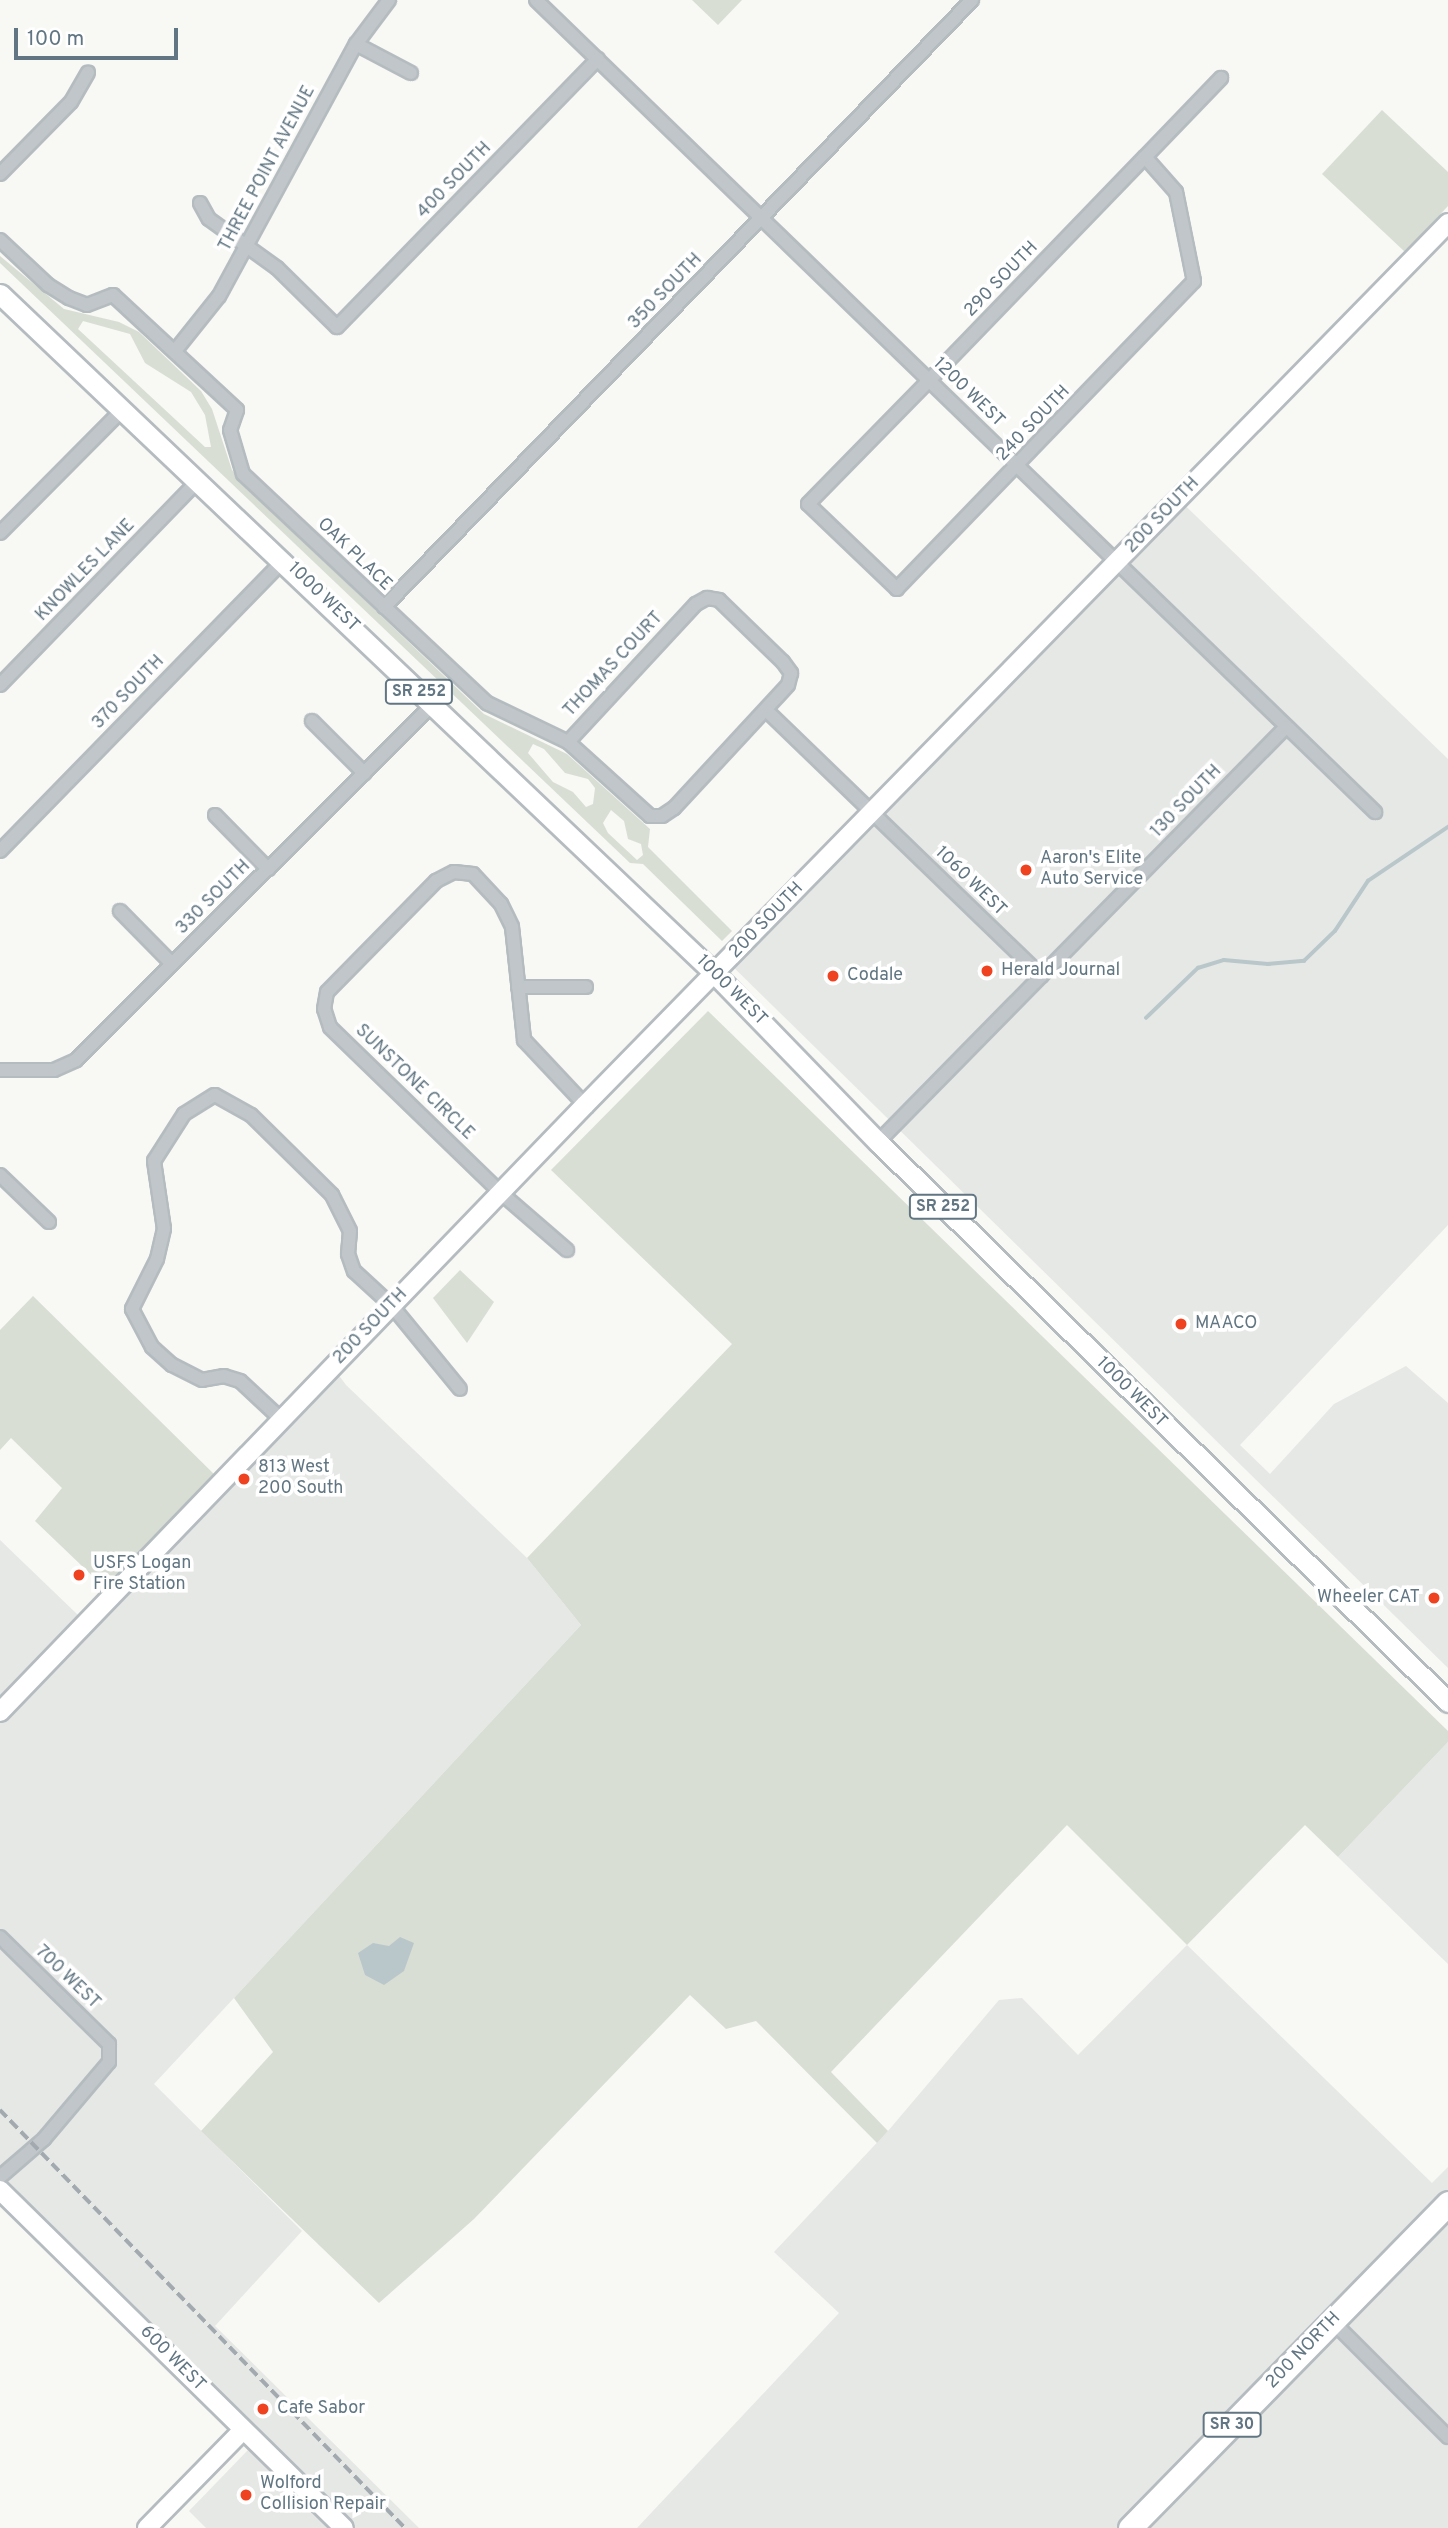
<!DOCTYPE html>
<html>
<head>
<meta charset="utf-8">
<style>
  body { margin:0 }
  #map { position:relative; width:1448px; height:2528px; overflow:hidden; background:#f8f8f5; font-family:Overpass,sans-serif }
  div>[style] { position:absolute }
  .built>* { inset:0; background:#e6e8e6 }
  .green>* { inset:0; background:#d8ded4 }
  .water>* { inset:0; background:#b9c7cb }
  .stream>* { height:3.5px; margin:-1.75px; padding:0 1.75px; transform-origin:1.75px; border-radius:1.75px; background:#b9c7cb }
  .roads { filter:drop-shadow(2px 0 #b5bcc0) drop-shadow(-2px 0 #b5bcc0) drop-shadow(0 2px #b5bcc0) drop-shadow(0 -2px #b5bcc0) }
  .street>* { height:12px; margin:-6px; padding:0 6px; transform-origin:6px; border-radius:6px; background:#c1c6ca }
  .secondary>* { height:18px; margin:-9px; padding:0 9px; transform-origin:9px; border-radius:9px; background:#fff }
  .primary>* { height:19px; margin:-9.5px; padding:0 9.5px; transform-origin:9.5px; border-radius:9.5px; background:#fff }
  .highway>* { height:23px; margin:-11.5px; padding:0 11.5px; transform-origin:11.5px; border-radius:11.5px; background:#fff }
  .rail>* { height:3.5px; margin-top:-1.75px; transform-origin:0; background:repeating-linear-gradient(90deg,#a2aab0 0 10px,transparent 0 15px) }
  .dots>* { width:19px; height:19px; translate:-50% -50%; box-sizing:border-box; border:4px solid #fff; border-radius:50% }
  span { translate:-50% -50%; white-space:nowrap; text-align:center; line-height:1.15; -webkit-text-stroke:7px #fff; paint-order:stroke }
  .shield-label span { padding:2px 5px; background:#fff; border:2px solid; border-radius:5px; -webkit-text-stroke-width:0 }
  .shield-label { font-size:16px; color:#617682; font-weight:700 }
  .street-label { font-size:18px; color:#617682 }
  .poi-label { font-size:18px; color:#617682 }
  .left { translate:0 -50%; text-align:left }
  .right { translate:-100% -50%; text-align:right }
  .scale { position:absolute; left:14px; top:28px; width:164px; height:32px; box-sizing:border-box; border:4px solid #617682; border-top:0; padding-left:9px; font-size:21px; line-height:24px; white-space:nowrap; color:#617682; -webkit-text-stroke:5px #fff; paint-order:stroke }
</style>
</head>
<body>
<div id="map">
  <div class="built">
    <div style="clip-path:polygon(1170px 491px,1448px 759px,1448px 1225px,1240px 1445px,1270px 1474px,1334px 1404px,1406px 1366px,1448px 1403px,1448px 1668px,720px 954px)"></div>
    <div style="clip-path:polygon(329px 1362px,346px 1385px,527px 1558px,581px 1625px,154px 2084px,302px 2231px,215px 2326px,419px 2528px,206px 2528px,189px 2511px,248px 2450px,0 2204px,0 1540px,78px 1615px)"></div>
    <div style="clip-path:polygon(1448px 1742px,1448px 1964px,1338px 1857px)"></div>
    <div style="clip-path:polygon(1187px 1945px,1432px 2183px,1448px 2167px,1448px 2528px,637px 2528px,839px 2313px,774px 2252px,888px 2131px,999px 2000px,1022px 1998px,1078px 2055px)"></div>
  </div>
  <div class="green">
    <div style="clip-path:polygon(692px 0,742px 0,718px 25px)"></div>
    <div style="clip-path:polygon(1382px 110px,1448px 172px,1448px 206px,1405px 252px,1322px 174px)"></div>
    <div style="clip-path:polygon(evenodd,0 256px,64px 309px,119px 322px,139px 332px,201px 391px,212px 409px,232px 470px,247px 488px,484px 714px,567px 754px,650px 829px,648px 847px,732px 931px,722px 941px,643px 864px,630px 863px,0 263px,0 256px,83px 321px,130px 334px,145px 363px,191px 392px,205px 415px,211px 447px,205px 447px,78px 329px,83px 321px,0 256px,533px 744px,544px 749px,565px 773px,588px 779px,595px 788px,593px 804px,586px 807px,573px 792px,553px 782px,528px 753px,533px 744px,0 256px,611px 810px,624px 821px,628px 839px,641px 844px,643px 855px,637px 860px,608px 833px,603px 823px,611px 810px)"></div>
    <div style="clip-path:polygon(708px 1011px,1448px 1731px,1448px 1742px,1338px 1857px,1305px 1825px,1187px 1945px,1067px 1825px,831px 2072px,888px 2131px,877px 2143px,756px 2021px,726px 2029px,690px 1995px,474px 2219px,379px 2303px,201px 2131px,273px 2052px,234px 1998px,581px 1625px,527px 1558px,732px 1344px,551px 1170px)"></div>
    <div style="clip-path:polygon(460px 1270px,494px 1302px,467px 1343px,433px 1298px)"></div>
    <div style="clip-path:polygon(33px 1296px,217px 1477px,105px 1588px,35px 1521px,62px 1488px,11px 1438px,0 1450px,0 1330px)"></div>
  </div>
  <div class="water">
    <div style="clip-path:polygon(400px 1937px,414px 1943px,404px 1971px,384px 1985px,365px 1975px,358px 1953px,373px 1943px,389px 1946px)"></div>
  </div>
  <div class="stream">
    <div style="left:1146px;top:1018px;width:72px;rotate:-43.9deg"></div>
    <div style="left:1198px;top:968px;width:27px;rotate:-17deg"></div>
    <div style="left:1224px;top:960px;width:44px;rotate:5.2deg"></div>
    <div style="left:1268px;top:964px;width:36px;rotate:-5deg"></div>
    <div style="left:1304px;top:961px;width:43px;rotate:-44.1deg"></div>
    <div style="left:1335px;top:931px;width:60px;rotate:-56.6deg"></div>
    <div style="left:1368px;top:881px;width:97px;rotate:-34deg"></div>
  </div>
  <div class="roads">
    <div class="street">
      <div style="left:536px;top:0;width:1168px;rotate:44.06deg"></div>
      <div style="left:356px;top:44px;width:62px;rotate:27.8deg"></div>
      <div style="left:1145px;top:157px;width:47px;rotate:48.5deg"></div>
      <div style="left:1176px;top:192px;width:91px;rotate:78.6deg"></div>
      <div style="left:1194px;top:281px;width:428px;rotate:134deg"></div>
      <div style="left:897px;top:589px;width:123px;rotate:-136.3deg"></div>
      <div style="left:808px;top:504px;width:190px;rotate:-45.6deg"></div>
      <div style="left:941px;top:368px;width:293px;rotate:-46deg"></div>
      <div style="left:1145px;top:157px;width:110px;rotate:-46.1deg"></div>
      <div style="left:0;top:174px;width:101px;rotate:-45.4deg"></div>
      <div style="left:71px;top:102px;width:34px;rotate:-60deg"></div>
      <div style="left:200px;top:203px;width:18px;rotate:61deg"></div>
      <div style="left:209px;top:219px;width:84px;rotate:35.8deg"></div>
      <div style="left:277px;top:268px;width:84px;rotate:44.5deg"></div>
      <div style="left:337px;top:327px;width:374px;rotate:-45.8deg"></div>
      <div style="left:0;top:240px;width:66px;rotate:43.2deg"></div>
      <div style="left:48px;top:285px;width:25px;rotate:32deg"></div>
      <div style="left:69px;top:298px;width:19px;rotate:21deg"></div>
      <div style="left:87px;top:305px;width:28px;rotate:-21deg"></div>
      <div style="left:113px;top:295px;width:169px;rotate:42.8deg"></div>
      <div style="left:237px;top:410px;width:21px;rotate:109deg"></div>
      <div style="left:230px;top:430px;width:46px;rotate:73.5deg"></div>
      <div style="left:243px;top:474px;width:335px;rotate:43.2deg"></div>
      <div style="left:487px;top:703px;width:90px;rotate:25.7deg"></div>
      <div style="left:175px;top:351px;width:70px;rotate:-51.3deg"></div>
      <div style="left:219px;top:296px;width:287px;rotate:-61.5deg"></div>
      <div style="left:356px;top:44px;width:55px;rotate:-53.1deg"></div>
      <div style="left:0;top:533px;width:173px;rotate:-45.2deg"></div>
      <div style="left:707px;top:598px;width:12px;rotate:9deg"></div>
      <div style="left:719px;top:600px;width:89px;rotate:44.1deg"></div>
      <div style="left:783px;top:662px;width:14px;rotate:54deg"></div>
      <div style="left:791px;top:673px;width:12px;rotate:104deg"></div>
      <div style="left:788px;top:685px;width:168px;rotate:132.8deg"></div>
      <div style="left:674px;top:808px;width:14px;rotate:146deg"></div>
      <div style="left:662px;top:816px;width:12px;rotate:180deg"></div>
      <div style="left:650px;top:816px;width:110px;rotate:-137.9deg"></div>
      <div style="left:568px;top:742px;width:188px;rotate:-47.2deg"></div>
      <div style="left:696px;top:604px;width:13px;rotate:-29deg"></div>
      <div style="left:384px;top:607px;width:845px;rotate:-45.91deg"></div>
      <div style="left:0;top:685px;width:284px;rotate:-45.9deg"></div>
      <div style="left:766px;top:710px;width:383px;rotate:44deg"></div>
      <div style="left:312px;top:721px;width:74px;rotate:45deg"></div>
      <div style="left:215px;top:815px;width:76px;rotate:45.5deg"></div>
      <div style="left:0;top:851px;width:407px;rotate:-45.7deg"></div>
      <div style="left:120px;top:911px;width:74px;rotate:45.5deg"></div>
      <div style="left:518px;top:987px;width:68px"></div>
      <div style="left:0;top:1070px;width:54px"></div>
      <div style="left:54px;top:1070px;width:24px;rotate:-24deg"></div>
      <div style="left:76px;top:1060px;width:503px;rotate:-44.92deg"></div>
      <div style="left:878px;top:1142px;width:582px;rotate:-45.49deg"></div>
      <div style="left:0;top:1175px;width:68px;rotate:43.8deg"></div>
      <div style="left:567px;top:1250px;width:87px;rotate:-139.2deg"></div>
      <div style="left:501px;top:1193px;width:238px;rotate:-135.9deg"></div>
      <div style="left:330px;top:1027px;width:19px;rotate:-108deg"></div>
      <div style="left:324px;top:1009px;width:17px;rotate:-80deg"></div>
      <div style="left:327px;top:992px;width:156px;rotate:-45.5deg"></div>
      <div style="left:436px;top:881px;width:20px;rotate:-27deg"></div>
      <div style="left:454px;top:872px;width:19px;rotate:6deg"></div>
      <div style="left:473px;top:874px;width:41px;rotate:47deg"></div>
      <div style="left:501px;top:904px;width:25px;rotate:64deg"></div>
      <div style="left:512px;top:927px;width:114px;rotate:83.9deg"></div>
      <div style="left:524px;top:1040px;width:89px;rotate:46.8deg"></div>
      <div style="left:282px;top:1420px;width:57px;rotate:-137.1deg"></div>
      <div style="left:240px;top:1381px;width:17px;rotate:-163deg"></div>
      <div style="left:224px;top:1376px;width:22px;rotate:170deg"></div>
      <div style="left:202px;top:1380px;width:34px;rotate:-153deg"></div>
      <div style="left:172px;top:1365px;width:27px;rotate:-138deg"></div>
      <div style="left:152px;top:1347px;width:43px;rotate:-117.8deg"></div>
      <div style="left:132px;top:1309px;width:56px;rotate:-63.4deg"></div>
      <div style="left:157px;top:1259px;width:31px;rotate:-77deg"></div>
      <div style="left:164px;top:1229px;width:69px;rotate:-98.4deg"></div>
      <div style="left:154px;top:1161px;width:56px;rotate:-57.4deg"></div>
      <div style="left:184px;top:1114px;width:36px;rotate:-32deg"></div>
      <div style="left:215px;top:1095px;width:41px;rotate:29.1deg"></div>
      <div style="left:251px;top:1115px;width:114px;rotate:44.6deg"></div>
      <div style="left:332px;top:1195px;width:40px;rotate:63.4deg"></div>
      <div style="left:350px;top:1231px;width:23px;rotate:95deg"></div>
      <div style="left:348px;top:1254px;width:18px;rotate:71deg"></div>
      <div style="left:354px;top:1271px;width:52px;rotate:42.6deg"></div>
      <div style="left:392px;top:1306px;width:107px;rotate:50.7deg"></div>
      <div style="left:0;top:1937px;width:153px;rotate:44.5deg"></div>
      <div style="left:109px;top:2044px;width:18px;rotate:90deg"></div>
      <div style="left:109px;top:2062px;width:101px;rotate:130.2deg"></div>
      <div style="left:44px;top:2139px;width:58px;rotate:139.2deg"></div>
      <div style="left:1333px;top:2322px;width:163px;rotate:45deg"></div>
    </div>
    <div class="secondary">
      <div style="left:0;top:1712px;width:843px;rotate:-46.06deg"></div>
      <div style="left:585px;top:1105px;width:1234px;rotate:-45.62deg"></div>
      <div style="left:0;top:2190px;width:482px;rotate:44.5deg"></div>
      <div style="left:147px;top:2528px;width:137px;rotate:-45.6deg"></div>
    </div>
    <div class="primary">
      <div style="left:0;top:294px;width:987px;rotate:43.56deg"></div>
      <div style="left:715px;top:974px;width:234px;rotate:45.9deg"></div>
      <div style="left:878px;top:1142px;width:799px;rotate:44.49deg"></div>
    </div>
    <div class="highway">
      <div style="left:1130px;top:2528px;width:455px;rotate:-45.6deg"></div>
    </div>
  </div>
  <div class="rail">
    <div style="left:0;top:2110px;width:582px;rotate:45.9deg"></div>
  </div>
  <div class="dots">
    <div style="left:1026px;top:870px;background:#ee4220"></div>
    <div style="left:987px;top:971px;background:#ee4220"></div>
    <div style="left:833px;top:976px;background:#ee4220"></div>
    <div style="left:1181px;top:1324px;background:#ee4220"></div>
    <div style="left:244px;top:1479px;background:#ee4220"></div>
    <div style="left:79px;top:1575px;background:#ee4220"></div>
    <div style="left:1434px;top:1598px;background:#ee4220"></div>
    <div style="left:263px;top:2409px;background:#ee4220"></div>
    <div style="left:246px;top:2495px;background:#ee4220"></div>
  </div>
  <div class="shield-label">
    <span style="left:419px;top:692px">SR 252</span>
    <span style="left:943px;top:1207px">SR 252</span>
    <span style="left:1232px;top:2425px">SR 30</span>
  </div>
  <div class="street-label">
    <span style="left:268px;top:169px;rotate:-62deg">THREE POINT AVENUE</span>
    <span style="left:455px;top:181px;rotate:-46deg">400 SOUTH</span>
    <span style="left:1002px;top:280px;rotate:-46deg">290 SOUTH</span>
    <span style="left:666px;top:292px;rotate:-46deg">350 SOUTH</span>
    <span style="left:968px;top:393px;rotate:44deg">1200 WEST</span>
    <span style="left:1034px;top:424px;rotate:-46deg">240 SOUTH</span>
    <span style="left:1163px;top:516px;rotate:-46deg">200 SOUTH</span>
    <span style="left:354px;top:555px;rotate:44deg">OAK PLACE</span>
    <span style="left:86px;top:571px;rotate:-46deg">KNOWLES LANE</span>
    <span style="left:323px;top:598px;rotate:44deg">1000 WEST</span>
    <span style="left:614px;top:665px;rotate:-47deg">THOMAS COURT</span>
    <span style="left:129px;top:693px;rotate:-46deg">370 SOUTH</span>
    <span style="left:1187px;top:802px;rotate:-46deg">130 SOUTH</span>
    <span style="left:970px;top:882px;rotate:44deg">1060 WEST</span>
    <span style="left:214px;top:898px;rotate:-45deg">330 SOUTH</span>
    <span style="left:767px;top:921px;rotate:-46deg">200 SOUTH</span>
    <span style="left:731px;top:991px;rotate:45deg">1000 WEST</span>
    <span style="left:414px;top:1083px;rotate:44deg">SUNSTONE CIRCLE</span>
    <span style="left:371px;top:1327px;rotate:-46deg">200 SOUTH</span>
    <span style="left:1131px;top:1393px;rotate:45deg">1000 WEST</span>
    <span style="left:67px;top:1978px;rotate:44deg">700 WEST</span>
    <span style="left:1304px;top:2351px;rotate:-46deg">200 NORTH</span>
    <span style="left:172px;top:2359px;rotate:45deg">600 WEST</span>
  </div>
  <div class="poi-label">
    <span class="left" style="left:1040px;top:870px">Aaron's Elite<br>Auto Service</span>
    <span class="left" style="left:1001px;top:971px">Herald Journal</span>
    <span class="left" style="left:847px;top:976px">Codale</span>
    <span class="left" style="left:1195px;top:1324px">MAACO</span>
    <span class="left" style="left:258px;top:1479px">813 West<br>200 South</span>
    <span class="left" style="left:93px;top:1575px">USFS Logan<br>Fire Station</span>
    <span class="right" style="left:1420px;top:1598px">Wheeler CAT</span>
    <span class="left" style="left:277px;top:2409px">Cafe Sabor</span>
    <span class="left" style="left:260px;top:2495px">Wolford<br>Collision Repair</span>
  </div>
  <div class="scale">100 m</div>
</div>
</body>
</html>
